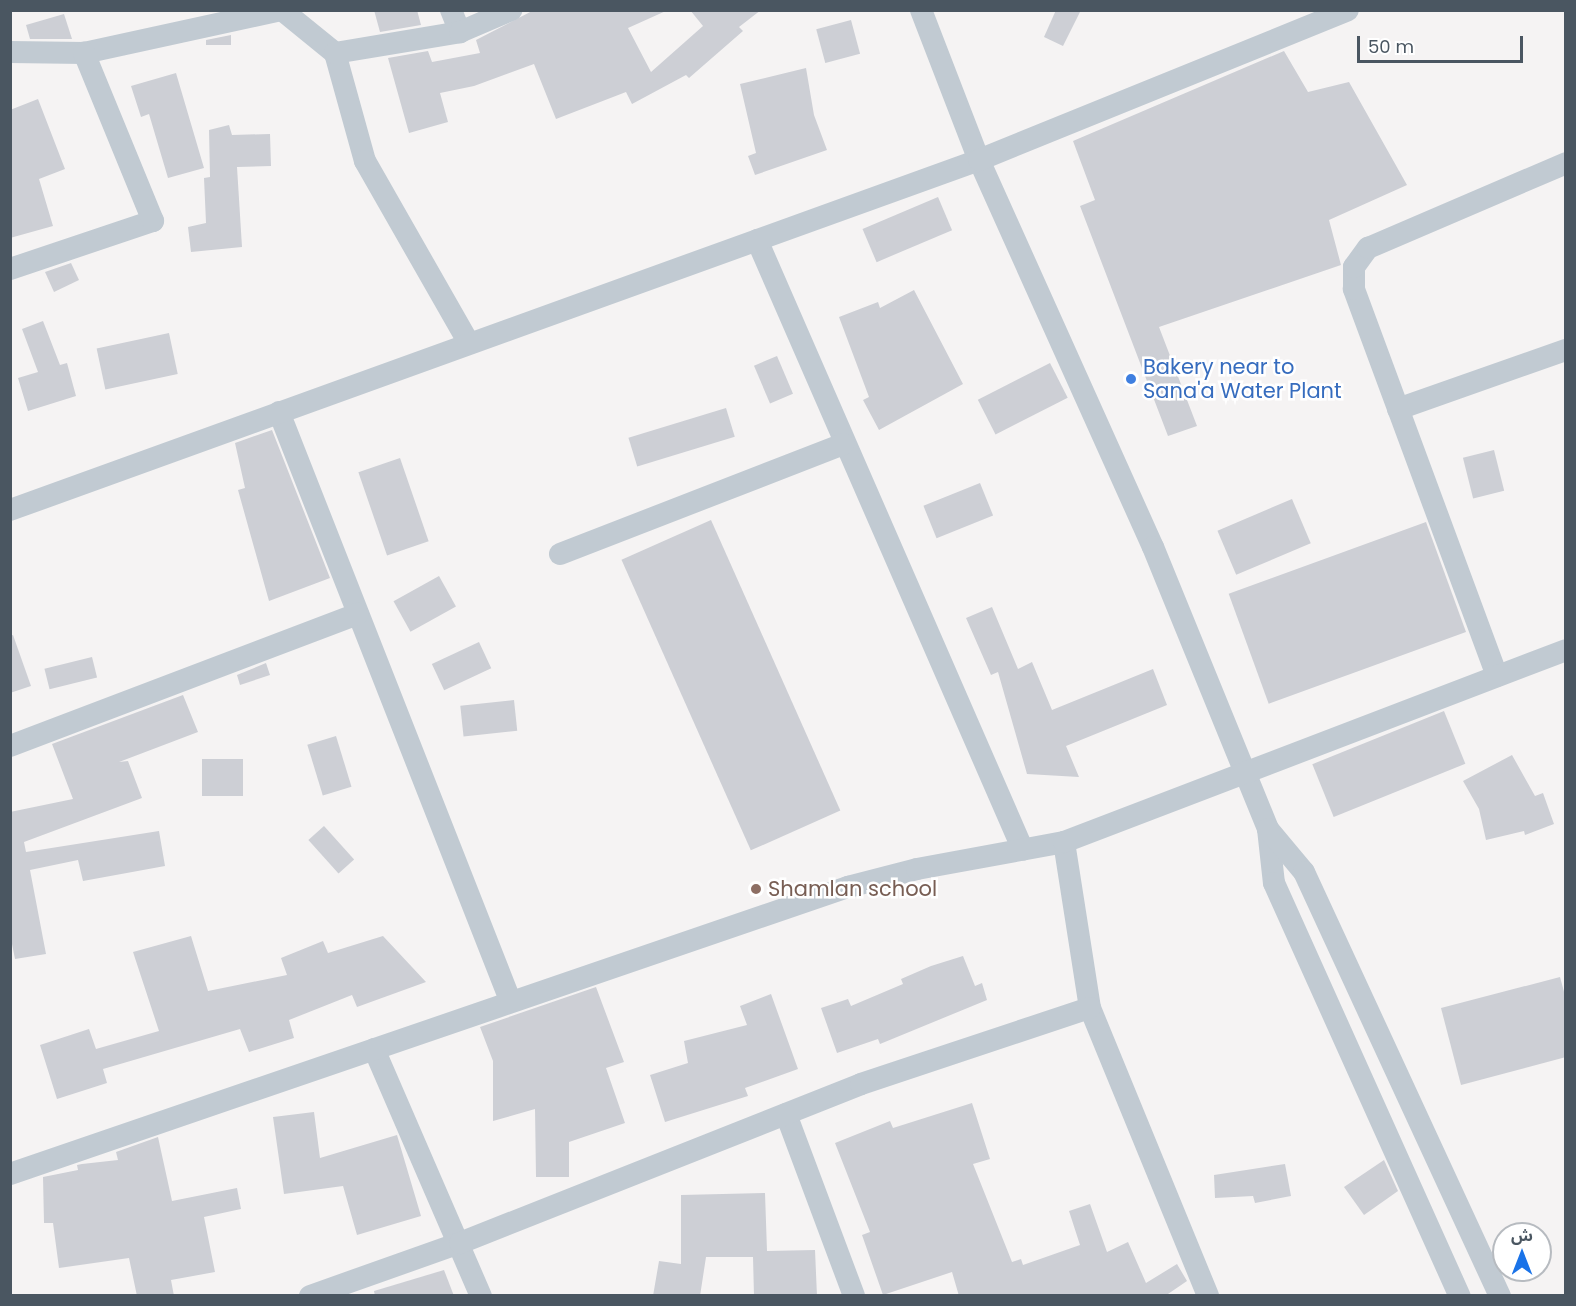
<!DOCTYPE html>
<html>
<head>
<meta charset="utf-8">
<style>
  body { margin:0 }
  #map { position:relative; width:1576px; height:1306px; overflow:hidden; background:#f5f3f3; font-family:Poppins,"Noto Sans Arabic",sans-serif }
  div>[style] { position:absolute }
  .building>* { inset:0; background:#cdcfd5; transform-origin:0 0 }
  .minor>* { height:22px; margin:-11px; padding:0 11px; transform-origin:11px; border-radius:11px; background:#c1cad2 }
  .dots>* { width:16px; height:16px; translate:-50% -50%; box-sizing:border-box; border:3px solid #fff; border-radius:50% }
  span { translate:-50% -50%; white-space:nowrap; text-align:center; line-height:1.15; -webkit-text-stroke:5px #fff; paint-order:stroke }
  .shop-label { font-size:21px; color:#366cbe }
  .left { translate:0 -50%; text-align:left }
  .education-label { font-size:21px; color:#785e54 }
  .frame { position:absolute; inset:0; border:12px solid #4a5661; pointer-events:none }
  .north { position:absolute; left:1492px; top:1222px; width:60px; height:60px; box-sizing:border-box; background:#fff; border:2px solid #b7bbc0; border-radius:50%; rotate:0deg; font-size:16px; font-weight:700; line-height:24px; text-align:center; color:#4a5661 }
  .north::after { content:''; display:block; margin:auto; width:21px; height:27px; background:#1a73e8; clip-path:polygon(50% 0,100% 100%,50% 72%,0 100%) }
  .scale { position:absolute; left:1357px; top:36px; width:166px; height:27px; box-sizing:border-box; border:3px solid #4a5661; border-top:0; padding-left:8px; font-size:18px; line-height:21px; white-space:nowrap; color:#4a5661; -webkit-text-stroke:4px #fff; paint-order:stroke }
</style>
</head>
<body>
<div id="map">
  <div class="building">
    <div style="clip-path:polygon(374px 10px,417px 10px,421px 25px,380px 32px)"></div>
    <div style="clip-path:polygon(534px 10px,668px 10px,628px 28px,651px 72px,703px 26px,690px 10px,761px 10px,739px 27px,743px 31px,689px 78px,686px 75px,632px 104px,626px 92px,556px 119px,534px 64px,474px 86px,440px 93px,448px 122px,409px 133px,388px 58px,428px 51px,432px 62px,480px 53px,476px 40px)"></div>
    <div style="clip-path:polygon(1056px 10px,1081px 10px,1063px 46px,1044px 37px)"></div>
    <div style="clip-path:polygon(64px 14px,72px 39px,30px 39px,26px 25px)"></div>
    <div style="left:851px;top:20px;width:35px;height:36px;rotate:75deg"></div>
    <div style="clip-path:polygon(231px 35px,231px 45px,206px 45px,206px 40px)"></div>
    <div style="clip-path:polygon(1284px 51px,1308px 92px,1349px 82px,1407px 185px,1329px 220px,1341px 265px,1159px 327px,1197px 426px,1168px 436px,1080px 206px,1095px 200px,1073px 141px)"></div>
    <div style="clip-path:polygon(806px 68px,814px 115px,827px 150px,755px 175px,748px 156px,756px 153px,740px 84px)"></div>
    <div style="clip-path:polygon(176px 73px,204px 168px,168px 178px,149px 114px,141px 117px,131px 86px)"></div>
    <div style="clip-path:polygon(38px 99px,65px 169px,39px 179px,53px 226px,10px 238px,10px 110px)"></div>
    <div style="clip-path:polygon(229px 125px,232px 135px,270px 134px,271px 166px,237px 167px,242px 247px,191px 252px,188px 227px,206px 223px,204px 178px,210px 177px,209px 130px)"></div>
    <div style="left:938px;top:197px;width:36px;height:82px;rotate:67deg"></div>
    <div style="clip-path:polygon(71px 263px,79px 280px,54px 292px,45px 272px)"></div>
    <div style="clip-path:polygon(914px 290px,963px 384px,879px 430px,863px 400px,869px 397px,839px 317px,878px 302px,880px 308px)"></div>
    <div style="clip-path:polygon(43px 321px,60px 365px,67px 363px,76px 396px,28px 411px,18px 378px,38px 372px,22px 329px)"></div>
    <div style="left:169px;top:333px;width:42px;height:74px;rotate:78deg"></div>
    <div style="left:777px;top:356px;width:41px;height:25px;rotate:67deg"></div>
    <div style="left:1050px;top:363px;width:39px;height:81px;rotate:63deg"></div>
    <div style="left:726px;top:408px;width:30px;height:102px;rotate:73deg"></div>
    <div style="clip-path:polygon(272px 430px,330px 578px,269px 601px,238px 490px,245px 488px,235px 443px)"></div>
    <div style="left:1494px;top:450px;width:42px;height:32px;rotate:76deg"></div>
    <div style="left:400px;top:458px;width:88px;height:44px;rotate:71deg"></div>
    <div style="left:980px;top:483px;width:35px;height:61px;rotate:68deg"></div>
    <div style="left:1292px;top:499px;width:48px;height:81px;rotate:67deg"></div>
    <div style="left:711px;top:520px;width:318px;height:98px;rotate:66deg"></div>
    <div style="left:1426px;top:522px;width:117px;height:210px;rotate:70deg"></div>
    <div style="left:439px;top:576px;width:35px;height:52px;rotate:61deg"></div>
    <div style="clip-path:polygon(992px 607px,1018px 669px,1032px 662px,1052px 710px,1153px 669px,1167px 705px,1066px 746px,1079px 777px,1027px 774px,998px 672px,991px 675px,966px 618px)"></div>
    <div style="clip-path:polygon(13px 635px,31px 686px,10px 693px,10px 636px)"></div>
    <div style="left:479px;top:642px;width:29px;height:52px;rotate:65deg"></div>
    <div style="left:92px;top:657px;width:21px;height:49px;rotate:76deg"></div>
    <div style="clip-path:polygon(266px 663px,270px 675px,240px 685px,237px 675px)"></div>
    <div style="clip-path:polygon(183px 695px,198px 732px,119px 762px,128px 761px,142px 798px,24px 842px,26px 852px,159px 831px,165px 866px,83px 881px,78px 860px,30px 870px,46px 954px,15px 959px,10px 934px,10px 812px,73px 799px,52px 744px)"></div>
    <div style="left:514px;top:700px;width:31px;height:54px;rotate:84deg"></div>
    <div style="left:1444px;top:711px;width:57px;height:142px;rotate:68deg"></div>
    <div style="left:336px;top:736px;width:53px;height:30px;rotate:73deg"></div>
    <div style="clip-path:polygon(1512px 755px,1535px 796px,1543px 793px,1554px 824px,1525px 835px,1524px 831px,1486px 840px,1479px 809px,1463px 781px)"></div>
    <div style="left:243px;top:759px;width:37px;height:41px;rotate:90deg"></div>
    <div style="left:324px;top:826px;width:45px;height:21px;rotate:48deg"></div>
    <div style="clip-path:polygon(191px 936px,208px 991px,287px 975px,281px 958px,323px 941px,328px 953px,383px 936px,426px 982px,357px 1007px,352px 995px,289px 1020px,294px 1038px,249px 1052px,240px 1029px,103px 1069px,107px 1083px,57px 1099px,40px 1045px,89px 1029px,96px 1049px,159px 1031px,133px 952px)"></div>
    <div style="clip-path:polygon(963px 956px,975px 986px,982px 983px,987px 1000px,880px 1044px,878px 1039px,837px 1053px,821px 1008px,848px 999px,851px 1006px,903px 984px,901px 979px,931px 966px)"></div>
    <div style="clip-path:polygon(1560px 977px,1566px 999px,1566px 1057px,1461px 1085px,1441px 1008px)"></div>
    <div style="clip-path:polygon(596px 987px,624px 1062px,606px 1068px,625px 1123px,569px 1142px,569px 1177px,536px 1177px,535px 1109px,493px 1121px,493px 1061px,480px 1027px)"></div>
    <div style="clip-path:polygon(771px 994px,798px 1069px,745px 1088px,748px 1096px,665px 1122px,650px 1075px,688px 1063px,684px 1041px,747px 1025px,740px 1006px)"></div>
    <div style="clip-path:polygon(972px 1103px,990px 1159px,973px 1164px,1012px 1262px,1021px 1259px,1023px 1265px,1080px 1245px,1069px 1211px,1090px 1204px,1107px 1252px,1128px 1242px,1146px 1283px,1177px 1264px,1187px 1281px,1165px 1296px,959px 1296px,952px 1272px,883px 1295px,862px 1235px,870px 1232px,835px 1143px,890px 1121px,893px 1128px)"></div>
    <div style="clip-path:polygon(314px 1112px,320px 1158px,397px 1135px,421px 1216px,357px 1235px,343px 1186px,284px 1194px,273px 1117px)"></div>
    <div style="clip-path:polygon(158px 1137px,172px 1201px,237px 1188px,241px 1209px,204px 1217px,215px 1272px,171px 1280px,174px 1296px,137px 1296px,129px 1258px,59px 1268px,53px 1223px,44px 1223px,43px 1177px,78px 1170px,77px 1165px,82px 1164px,118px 1160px,116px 1152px)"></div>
    <div style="clip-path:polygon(1384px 1160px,1398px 1191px,1364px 1215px,1344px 1187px)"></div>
    <div style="clip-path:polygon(1285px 1164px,1291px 1196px,1255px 1203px,1253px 1196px,1215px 1198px,1214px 1175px)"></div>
    <div style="clip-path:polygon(765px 1193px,767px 1251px,815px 1250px,817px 1296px,754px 1296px,753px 1257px,706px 1257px,700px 1296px,653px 1296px,659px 1261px,681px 1264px,681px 1195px)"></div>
    <div style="clip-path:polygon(444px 1270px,454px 1296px,375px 1296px,374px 1291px)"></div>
  </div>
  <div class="minor">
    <div style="left:282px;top:10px;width:68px;rotate:39.1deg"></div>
    <div style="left:335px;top:53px;width:112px;rotate:74.5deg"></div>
    <div style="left:365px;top:161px;width:210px;rotate:60.3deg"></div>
    <div style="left:451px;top:10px;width:24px;rotate:68deg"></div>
    <div style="left:921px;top:10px;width:161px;rotate:68.9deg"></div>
    <div style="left:979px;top:160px;width:424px;rotate:65.8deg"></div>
    <div style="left:1153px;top:547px;width:305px;rotate:67.8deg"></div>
    <div style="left:1268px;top:829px;width:54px;rotate:83.7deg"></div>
    <div style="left:1274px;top:883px;width:453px;rotate:65.8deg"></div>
    <div style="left:10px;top:52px;width:74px;rotate:0.8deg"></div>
    <div style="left:84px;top:53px;width:202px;rotate:-12.3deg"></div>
    <div style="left:335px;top:53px;width:127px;rotate:-9.5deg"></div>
    <div style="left:460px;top:32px;width:56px;rotate:-23.3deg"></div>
    <div style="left:757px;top:240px;width:665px;rotate:66.44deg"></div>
    <div style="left:10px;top:269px;width:151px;rotate:-18.6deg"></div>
    <div style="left:153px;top:221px;width:182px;rotate:-112.3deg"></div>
    <div style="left:1398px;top:409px;width:178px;rotate:-19.4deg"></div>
    <div style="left:279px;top:412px;width:632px;rotate:68.55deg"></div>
    <div style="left:10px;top:510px;width:1030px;rotate:-19.86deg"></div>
    <div style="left:979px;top:160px;width:398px;rotate:-22.1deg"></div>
    <div style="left:560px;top:554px;width:304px;rotate:-21.2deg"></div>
    <div style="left:1497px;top:676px;width:413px;rotate:-110.3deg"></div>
    <div style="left:1354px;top:289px;width:22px;rotate:-90deg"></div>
    <div style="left:1354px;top:267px;width:24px;rotate:-54deg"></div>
    <div style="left:1368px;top:248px;width:215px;rotate:-23.2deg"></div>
    <div style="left:10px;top:746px;width:372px;rotate:-20.8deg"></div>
    <div style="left:1268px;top:829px;width:56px;rotate:50.1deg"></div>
    <div style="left:1304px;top:872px;width:467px;rotate:65.2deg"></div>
    <div style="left:1064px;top:842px;width:168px;rotate:81.1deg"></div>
    <div style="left:1090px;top:1008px;width:311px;rotate:67.7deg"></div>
    <div style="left:374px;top:1049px;width:269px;rotate:66.6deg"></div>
    <div style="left:786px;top:1114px;width:194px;rotate:69.5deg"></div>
    <div style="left:10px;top:1174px;width:886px;rotate:-18.91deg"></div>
    <div style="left:848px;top:887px;width:71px;rotate:-14.6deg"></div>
    <div style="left:917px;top:869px;width:149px;rotate:-10.4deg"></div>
    <div style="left:1064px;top:842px;width:537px;rotate:-20.93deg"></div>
    <div style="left:310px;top:1296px;width:159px;rotate:-19.5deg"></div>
    <div style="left:460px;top:1243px;width:431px;rotate:-21.6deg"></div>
    <div style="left:861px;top:1084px;width:241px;rotate:-18.4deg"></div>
  </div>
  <div class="dots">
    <div style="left:1131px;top:379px;background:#3f7fe0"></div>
    <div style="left:756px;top:889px;background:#8d6e63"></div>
  </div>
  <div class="shop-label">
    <span class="left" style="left:1143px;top:379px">Bakery near to<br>Sana'a Water Plant</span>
  </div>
  <div class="education-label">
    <span class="left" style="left:768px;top:889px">Shamlan school</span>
  </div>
  <div class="frame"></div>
  <div class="north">ش</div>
  <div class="scale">50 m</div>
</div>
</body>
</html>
